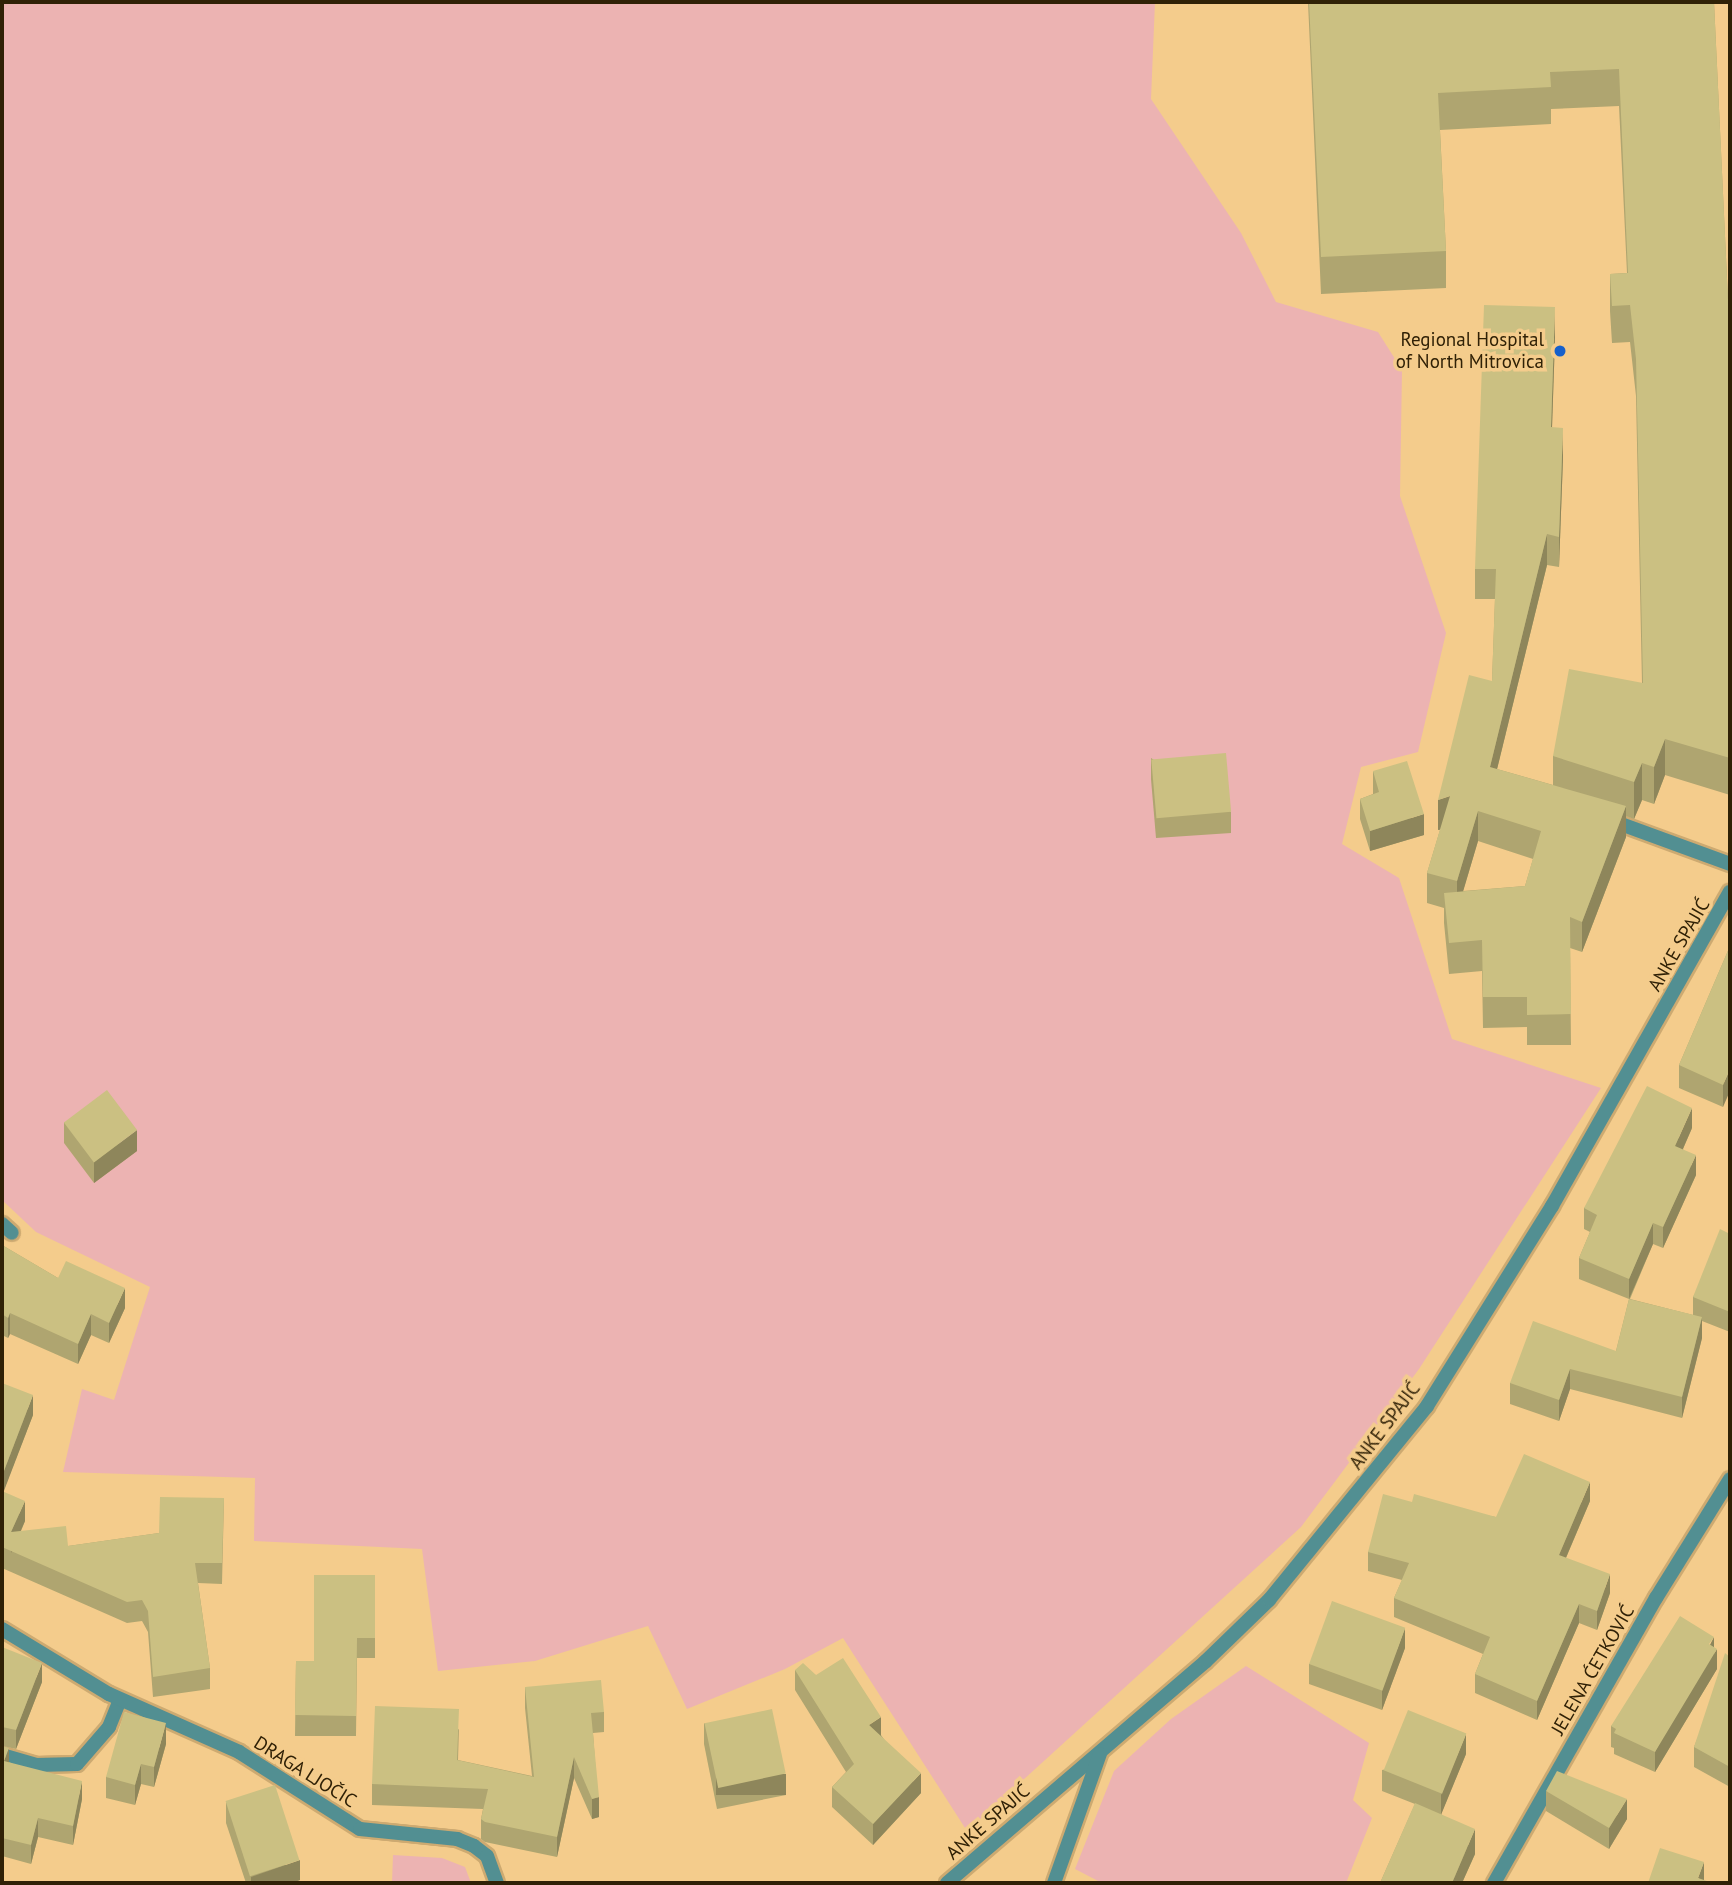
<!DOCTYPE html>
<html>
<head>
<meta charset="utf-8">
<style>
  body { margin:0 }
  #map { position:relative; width:1732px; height:1885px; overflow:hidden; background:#f4cc8c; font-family:"PT Sans",sans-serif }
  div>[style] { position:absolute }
  .green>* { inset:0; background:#ecb3b2 }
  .roads { filter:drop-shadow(2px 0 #cdaa71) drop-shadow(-2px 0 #cdaa71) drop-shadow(0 2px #cdaa71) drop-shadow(0 -2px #cdaa71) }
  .lane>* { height:14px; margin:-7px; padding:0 7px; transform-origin:7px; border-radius:7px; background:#528f92 }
  .street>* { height:14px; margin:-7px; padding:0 7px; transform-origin:7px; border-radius:7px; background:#528f92 }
  .wall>* { inset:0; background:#afa570 }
  .shaded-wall>* { inset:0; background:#8e865b; transform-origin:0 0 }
  .building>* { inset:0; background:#cbc082; transform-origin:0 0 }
  .dots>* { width:19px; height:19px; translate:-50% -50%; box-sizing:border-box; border:4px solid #f4cc8c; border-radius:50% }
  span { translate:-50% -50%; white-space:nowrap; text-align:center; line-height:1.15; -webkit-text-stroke:7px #f4cc8c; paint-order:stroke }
  .poi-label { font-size:19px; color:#302106 }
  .right { translate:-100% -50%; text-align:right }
  .street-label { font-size:19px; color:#302106 }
  .frame { position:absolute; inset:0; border:4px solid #302106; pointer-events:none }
</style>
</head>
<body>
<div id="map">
  <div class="green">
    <div style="clip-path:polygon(2px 2px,1155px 2px,1151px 99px,1241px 233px,1276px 302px,1378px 332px,1402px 370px,1400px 496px,1446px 633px,1418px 752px,1361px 767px,1342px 844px,1399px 878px,1452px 1039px,1601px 1088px,1419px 1369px,1301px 1527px,967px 1831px,843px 1638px,785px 1669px,687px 1709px,648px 1626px,535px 1661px,438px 1671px,422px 1549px,254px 1541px,255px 1478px,63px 1472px,82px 1389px,114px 1400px,150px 1287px,36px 1232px,2px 1200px)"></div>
    <div style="clip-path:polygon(1246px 1666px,1369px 1743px,1353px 1800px,1372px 1818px,1346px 1883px,1102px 1883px,1075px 1869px,1114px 1771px,1171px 1719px)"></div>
    <div style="clip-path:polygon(393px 1855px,442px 1858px,465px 1867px,471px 1883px,392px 1883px)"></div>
  </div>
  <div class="roads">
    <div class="lane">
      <div style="left:2px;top:1755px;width:35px;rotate:16deg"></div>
      <div style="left:36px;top:1765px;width:41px;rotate:-1.4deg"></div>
      <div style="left:77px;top:1764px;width:49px;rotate:-49.1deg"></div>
      <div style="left:109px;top:1727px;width:29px;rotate:-68deg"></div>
    </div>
    <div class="street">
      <div style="left:1610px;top:820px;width:128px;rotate:20.1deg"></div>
      <div style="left:2px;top:1224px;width:13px;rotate:42deg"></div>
      <div style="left:2px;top:1629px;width:125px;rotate:31.3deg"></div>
      <div style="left:109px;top:1694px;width:142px;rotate:24deg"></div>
      <div style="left:239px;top:1752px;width:143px;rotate:32.5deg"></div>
      <div style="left:360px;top:1829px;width:98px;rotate:5.9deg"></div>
      <div style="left:457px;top:1839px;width:18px;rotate:22deg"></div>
      <div style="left:474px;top:1846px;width:16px;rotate:38deg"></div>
      <div style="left:487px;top:1856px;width:29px;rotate:70deg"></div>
      <div style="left:947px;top:1883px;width:341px;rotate:-40.6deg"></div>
      <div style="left:1206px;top:1661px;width:88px;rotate:-44.1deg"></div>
      <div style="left:1269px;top:1600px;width:250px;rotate:-50.8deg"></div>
      <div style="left:1427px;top:1406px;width:236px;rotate:-58deg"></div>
      <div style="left:1552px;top:1206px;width:361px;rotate:-60.5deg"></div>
      <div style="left:1054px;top:1883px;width:137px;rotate:-70.4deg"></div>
      <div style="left:1494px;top:1883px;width:328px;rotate:-60.4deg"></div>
      <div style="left:1656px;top:1598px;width:140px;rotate:-58.1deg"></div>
    </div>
  </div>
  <div class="wall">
    <div style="clip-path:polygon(evenodd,1308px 2px,1714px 2px,1730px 342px,1730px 795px,1665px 775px,1654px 804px,1642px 800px,1634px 819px,1626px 816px,1626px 837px,1582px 952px,1570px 948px,1571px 1045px,1527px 1045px,1527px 1027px,1483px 1028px,1482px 971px,1449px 974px,1444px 923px,1444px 908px,1427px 903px,1427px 873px,1440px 830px,1438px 830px,1492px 681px,1495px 599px,1475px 599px,1475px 569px,1555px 338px,1552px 427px,1563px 458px,1559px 567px,1547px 565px,1497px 769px,1553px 785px,1553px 756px,1642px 683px,1636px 396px,1630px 342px,1612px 343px,1610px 311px,1610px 274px,1627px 273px,1619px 106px,1551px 109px,1551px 124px,1440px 130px,1446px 251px,1446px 288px,1321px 294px,1308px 2px,1478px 841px,1533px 859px,1525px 886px,1463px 891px,1478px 841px)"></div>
    <div style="clip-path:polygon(1151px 758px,1231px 812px,1231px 833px,1156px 838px,1151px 779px)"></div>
    <div style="clip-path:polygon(1373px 771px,1424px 835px,1370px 851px,1360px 819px,1360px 799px,1373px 794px)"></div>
    <div style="clip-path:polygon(1730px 946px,1723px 1107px,1679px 1088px,1679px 1065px)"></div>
    <div style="clip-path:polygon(64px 1122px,137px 1151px,94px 1183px,64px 1143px)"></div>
    <div style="clip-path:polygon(1692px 1128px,1683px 1149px,1696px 1175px,1663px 1248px,1653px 1244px,1630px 1299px,1693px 1315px,1693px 1297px,1730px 1234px,1730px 1332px,1702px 1321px,1702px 1338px,1682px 1418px,1570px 1389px,1559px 1421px,1510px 1404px,1510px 1383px,1616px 1351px,1629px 1299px,1579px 1279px,1579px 1258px,1590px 1232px,1584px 1229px,1584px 1208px)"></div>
    <div style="clip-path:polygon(2px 1245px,58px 1278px,125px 1308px,109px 1343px,91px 1335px,78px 1364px,10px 1334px,8px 1338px,2px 1335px)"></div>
    <div style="clip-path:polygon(2px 1383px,33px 1415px,3px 1492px,25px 1521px,21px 1531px,68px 1546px,159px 1533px,224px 1498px,222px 1584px,198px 1583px,210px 1668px,210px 1689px,153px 1697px,148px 1632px,142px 1621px,127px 1623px,2px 1568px)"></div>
    <div style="clip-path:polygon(1590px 1501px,1566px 1558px,1610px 1593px,1597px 1630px,1579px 1623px,1537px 1720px,1475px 1693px,1475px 1674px,1483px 1654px,1394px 1617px,1394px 1598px,1402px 1580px,1368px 1571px,1368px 1552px,1412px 1502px,1496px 1517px)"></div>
    <div style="clip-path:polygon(375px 1575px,375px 1658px,357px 1658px,356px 1736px,295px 1736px,296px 1661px,314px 1661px)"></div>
    <div style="clip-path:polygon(2px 1647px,42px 1682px,16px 1749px,3px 1746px,9px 1762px,82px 1799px,73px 1845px,38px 1837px,31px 1864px,2px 1856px)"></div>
    <div style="clip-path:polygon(1714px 1647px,1717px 1669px,1655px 1772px,1614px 1754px,1614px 1748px,1611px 1747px,1611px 1726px)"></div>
    <div style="clip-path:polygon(1405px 1648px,1382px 1710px,1309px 1684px,1309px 1664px)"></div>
    <div style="clip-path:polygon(1730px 1657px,1730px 1787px,1694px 1767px,1694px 1747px)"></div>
    <div style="clip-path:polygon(795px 1670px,816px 1675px,881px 1735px,921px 1793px,873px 1845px,832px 1807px,832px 1787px,846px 1772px,795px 1690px)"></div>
    <div style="clip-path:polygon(525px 1687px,604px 1712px,604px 1732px,593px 1733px,599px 1817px,592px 1819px,574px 1778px,557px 1857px,485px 1842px,481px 1839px,481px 1819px,483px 1809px,372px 1805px,372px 1784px,459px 1729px,458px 1760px,532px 1776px,525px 1708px)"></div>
    <div style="clip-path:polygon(704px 1723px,786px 1795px,717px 1809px,704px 1744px)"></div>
    <div style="clip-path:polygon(166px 1744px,154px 1787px,141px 1784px,135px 1805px,106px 1798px,106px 1777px)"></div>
    <div style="clip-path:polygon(1466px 1754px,1441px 1814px,1475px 1854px,1462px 1883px,1380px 1883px,1415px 1804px,1382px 1791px,1382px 1770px)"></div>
    <div style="clip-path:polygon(1546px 1791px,1627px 1819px,1609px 1849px,1546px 1811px)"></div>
    <div style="clip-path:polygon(226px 1802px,300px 1880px,292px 1883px,246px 1883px,226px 1823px)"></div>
  </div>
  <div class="shaded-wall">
    <div style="clip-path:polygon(1555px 307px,1555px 338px,1551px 458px,1551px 427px)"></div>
    <div style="clip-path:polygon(1563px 428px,1563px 458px,1559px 567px,1559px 537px)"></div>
    <div style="clip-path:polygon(1547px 534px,1547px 565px,1490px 798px,1490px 767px)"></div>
    <div style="clip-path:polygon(1665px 739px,1665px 775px,1654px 804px,1654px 767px)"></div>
    <div style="clip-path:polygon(1642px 763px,1642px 800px,1634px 819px,1634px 782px)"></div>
    <div style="clip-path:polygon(1450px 796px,1450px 827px,1438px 830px,1438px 800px)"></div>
    <div style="clip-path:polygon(1626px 806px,1626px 837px,1582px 952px,1582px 922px)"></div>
    <div style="clip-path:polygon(1478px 811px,1478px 841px,1457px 912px,1457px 881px)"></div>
    <div style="clip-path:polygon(1424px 814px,1424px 835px,1370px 851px,1370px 831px)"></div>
    <div style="clip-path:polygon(1730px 1069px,1730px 1091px,1723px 1107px,1723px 1085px)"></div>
    <div style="clip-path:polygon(1692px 1108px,1692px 1128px,1675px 1167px,1675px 1146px)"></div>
    <div style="clip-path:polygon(137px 1130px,137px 1151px,94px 1183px,94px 1162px)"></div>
    <div style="clip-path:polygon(1696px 1155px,1696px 1175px,1663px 1248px,1663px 1227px)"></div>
    <div style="clip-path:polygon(1653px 1223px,1653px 1244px,1629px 1299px,1629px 1279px)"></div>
    <div style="clip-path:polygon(125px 1288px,125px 1308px,109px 1343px,109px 1323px)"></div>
    <div style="clip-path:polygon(10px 1313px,10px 1334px,8px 1338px,8px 1318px)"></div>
    <div style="clip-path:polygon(91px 1314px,91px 1335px,78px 1364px,78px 1344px)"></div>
    <div style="clip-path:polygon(1702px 1317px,1702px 1338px,1682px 1418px,1682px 1397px)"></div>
    <div style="clip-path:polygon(1570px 1369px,1570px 1389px,1559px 1421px,1559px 1400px)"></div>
    <div style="clip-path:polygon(33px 1395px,33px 1415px,2px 1496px,2px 1476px)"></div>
    <div style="clip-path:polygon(1590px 1482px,1590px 1501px,1559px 1574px,1559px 1555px)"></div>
    <div style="clip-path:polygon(25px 1501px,25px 1521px,11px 1553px,11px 1532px)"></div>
    <div style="clip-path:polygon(1610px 1574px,1610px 1593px,1597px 1630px,1597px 1611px)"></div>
    <div style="clip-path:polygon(1579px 1604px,1579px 1623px,1537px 1720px,1537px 1701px)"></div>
    <div style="clip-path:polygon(1405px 1628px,1405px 1648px,1382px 1710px,1382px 1690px)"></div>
    <div style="clip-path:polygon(1714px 1637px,1714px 1654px,1717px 1649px,1717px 1669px,1655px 1772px,1655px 1752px)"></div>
    <div style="clip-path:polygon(42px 1663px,42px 1682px,16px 1749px,16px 1730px)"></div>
    <div style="clip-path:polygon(881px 1717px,881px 1738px,869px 1725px)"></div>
    <div style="clip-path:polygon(166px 1723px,166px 1744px,154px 1787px,154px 1767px)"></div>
    <div style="clip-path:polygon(1466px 1734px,1466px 1754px,1441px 1815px,1441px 1795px)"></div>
    <div style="clip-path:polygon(9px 1748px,9px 1767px,4px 1761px)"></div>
    <div style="clip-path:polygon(574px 1757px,574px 1778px,557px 1857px,557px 1837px)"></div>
    <div style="clip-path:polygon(141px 1764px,141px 1784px,135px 1805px,135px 1785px)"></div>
    <div style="clip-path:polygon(921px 1773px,921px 1793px,873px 1845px,873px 1824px)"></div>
    <div style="left:786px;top:1774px;width:21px;height:70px;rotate:90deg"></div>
    <div style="clip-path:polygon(82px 1781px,82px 1799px,73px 1845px,73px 1826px)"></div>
    <div style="clip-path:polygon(599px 1797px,599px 1817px,592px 1819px,592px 1799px)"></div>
    <div style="clip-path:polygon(1627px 1799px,1627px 1819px,1609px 1849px,1609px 1828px)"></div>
    <div style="clip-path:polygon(38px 1818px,38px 1837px,31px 1864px,31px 1845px)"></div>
    <div style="clip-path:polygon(1475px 1829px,1475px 1854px,1462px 1883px,1452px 1883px)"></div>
    <div style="clip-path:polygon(300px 1860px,300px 1880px,292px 1883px,251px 1883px,251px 1877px)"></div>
    <div style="clip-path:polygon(1704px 1862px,1704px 1883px,1698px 1878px)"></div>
  </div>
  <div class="building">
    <div style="clip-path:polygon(1309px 2px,1714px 2px,1730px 342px,1730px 758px,1665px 739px,1654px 767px,1642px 763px,1634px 782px,1553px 756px,1569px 669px,1643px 683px,1636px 359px,1630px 305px,1612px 306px,1610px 274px,1628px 273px,1619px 69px,1550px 72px,1551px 87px,1438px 93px,1446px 251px,1321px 257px)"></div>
    <div style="clip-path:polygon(1484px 305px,1555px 307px,1551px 427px,1563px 428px,1559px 537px,1547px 534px,1490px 767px,1626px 806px,1582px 922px,1570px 917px,1571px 1014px,1527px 1015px,1527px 997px,1483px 997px,1482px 940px,1449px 943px,1444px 893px,1525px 886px,1541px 831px,1478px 811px,1457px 881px,1427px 873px,1450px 796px,1438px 800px,1469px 675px,1492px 681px,1496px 569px,1475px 569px)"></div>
    <div style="left:1226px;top:753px;width:59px;height:75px;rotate:85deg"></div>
    <div style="clip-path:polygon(1407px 761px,1424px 814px,1370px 831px,1360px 799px,1379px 792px,1373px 771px)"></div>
    <div style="clip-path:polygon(1730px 946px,1730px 1069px,1723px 1085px,1679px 1065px)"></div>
    <div style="clip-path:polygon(1647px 1086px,1692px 1108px,1675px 1146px,1696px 1155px,1663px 1227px,1653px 1223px,1629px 1279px,1579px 1258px,1597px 1215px,1584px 1208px)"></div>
    <div style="left:107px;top:1090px;width:50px;height:54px;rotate:53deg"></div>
    <div style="clip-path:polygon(1720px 1229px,1730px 1234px,1730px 1312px,1693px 1297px)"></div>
    <div style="clip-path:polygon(2px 1245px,58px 1278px,66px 1261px,125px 1288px,109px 1323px,91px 1314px,78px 1344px,10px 1313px,8px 1318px,2px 1314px)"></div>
    <div style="clip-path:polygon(1629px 1299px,1702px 1317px,1682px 1397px,1570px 1369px,1559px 1400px,1510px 1383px,1533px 1321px,1616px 1351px)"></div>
    <div style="clip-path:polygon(2px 1383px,33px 1395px,2px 1476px)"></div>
    <div style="clip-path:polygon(1524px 1454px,1590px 1482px,1559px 1555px,1610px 1574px,1597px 1611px,1579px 1604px,1537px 1701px,1475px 1674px,1490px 1637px,1394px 1598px,1409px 1563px,1368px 1552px,1383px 1494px,1412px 1502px,1414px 1494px,1496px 1517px)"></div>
    <div style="clip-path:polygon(2px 1491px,25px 1501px,11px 1532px,66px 1526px,68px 1546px,159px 1533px,160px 1497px,224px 1498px,222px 1563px,195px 1563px,210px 1668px,153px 1677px,148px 1611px,142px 1600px,127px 1602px,2px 1547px)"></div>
    <div style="clip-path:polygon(314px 1575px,375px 1575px,375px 1638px,357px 1638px,356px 1716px,295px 1715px,296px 1661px,314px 1661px)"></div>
    <div style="left:1332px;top:1601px;width:78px;height:67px;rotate:20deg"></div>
    <div style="clip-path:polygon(1680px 1616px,1714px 1637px,1709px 1644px,1717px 1649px,1655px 1752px,1614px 1733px,1616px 1729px,1611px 1726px)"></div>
    <div style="clip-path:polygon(2px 1647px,42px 1663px,16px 1730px,2px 1727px)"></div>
    <div style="clip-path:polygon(1725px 1653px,1730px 1657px,1730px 1767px,1694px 1747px)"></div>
    <div style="clip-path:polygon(843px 1658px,881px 1717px,869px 1725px,921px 1773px,873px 1824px,832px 1787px,854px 1764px,795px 1670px,803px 1663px,816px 1675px)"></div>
    <div style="clip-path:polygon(601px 1680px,604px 1712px,591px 1713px,599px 1797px,592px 1799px,574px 1757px,557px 1837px,485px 1822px,481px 1819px,488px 1789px,372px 1784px,375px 1706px,459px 1709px,457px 1760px,534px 1777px,525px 1687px)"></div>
    <div style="left:772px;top:1709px;width:66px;height:69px;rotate:78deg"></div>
    <div style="left:1408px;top:1710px;width:63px;height:65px;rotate:22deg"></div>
    <div style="clip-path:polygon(124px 1712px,166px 1723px,154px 1767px,141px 1764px,135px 1785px,106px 1777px)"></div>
    <div style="clip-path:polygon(2px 1746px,9px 1748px,4px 1761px,82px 1781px,73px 1826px,38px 1818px,31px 1845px,2px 1838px)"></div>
    <div style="clip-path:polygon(1557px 1771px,1627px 1799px,1609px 1828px,1546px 1791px)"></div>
    <div style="left:275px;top:1785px;width:79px;height:52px;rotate:72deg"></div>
    <div style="clip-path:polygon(1415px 1803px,1475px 1829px,1452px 1883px,1380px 1883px)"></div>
    <div style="clip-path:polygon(1660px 1848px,1704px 1862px,1698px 1878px,1713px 1883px,1648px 1883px)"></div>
  </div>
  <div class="dots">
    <div style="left:1560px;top:351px;background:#1660cb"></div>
  </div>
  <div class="poi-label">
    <span class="right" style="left:1544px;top:351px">Regional Hospital<br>of North Mitrovica</span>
  </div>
  <div class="street-label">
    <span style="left:1679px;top:945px;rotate:-60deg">ANKE SPAJIĆ</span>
    <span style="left:1385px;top:1426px;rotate:-53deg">ANKE SPAJIĆ</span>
    <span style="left:1593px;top:1670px;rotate:-60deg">JELENA ĆETKOVIĆ</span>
    <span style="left:305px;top:1772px;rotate:32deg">DRAGA LJOČIC</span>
    <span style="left:988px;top:1822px;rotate:-41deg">ANKE SPAJIĆ</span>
  </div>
  <div class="frame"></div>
</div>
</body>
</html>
